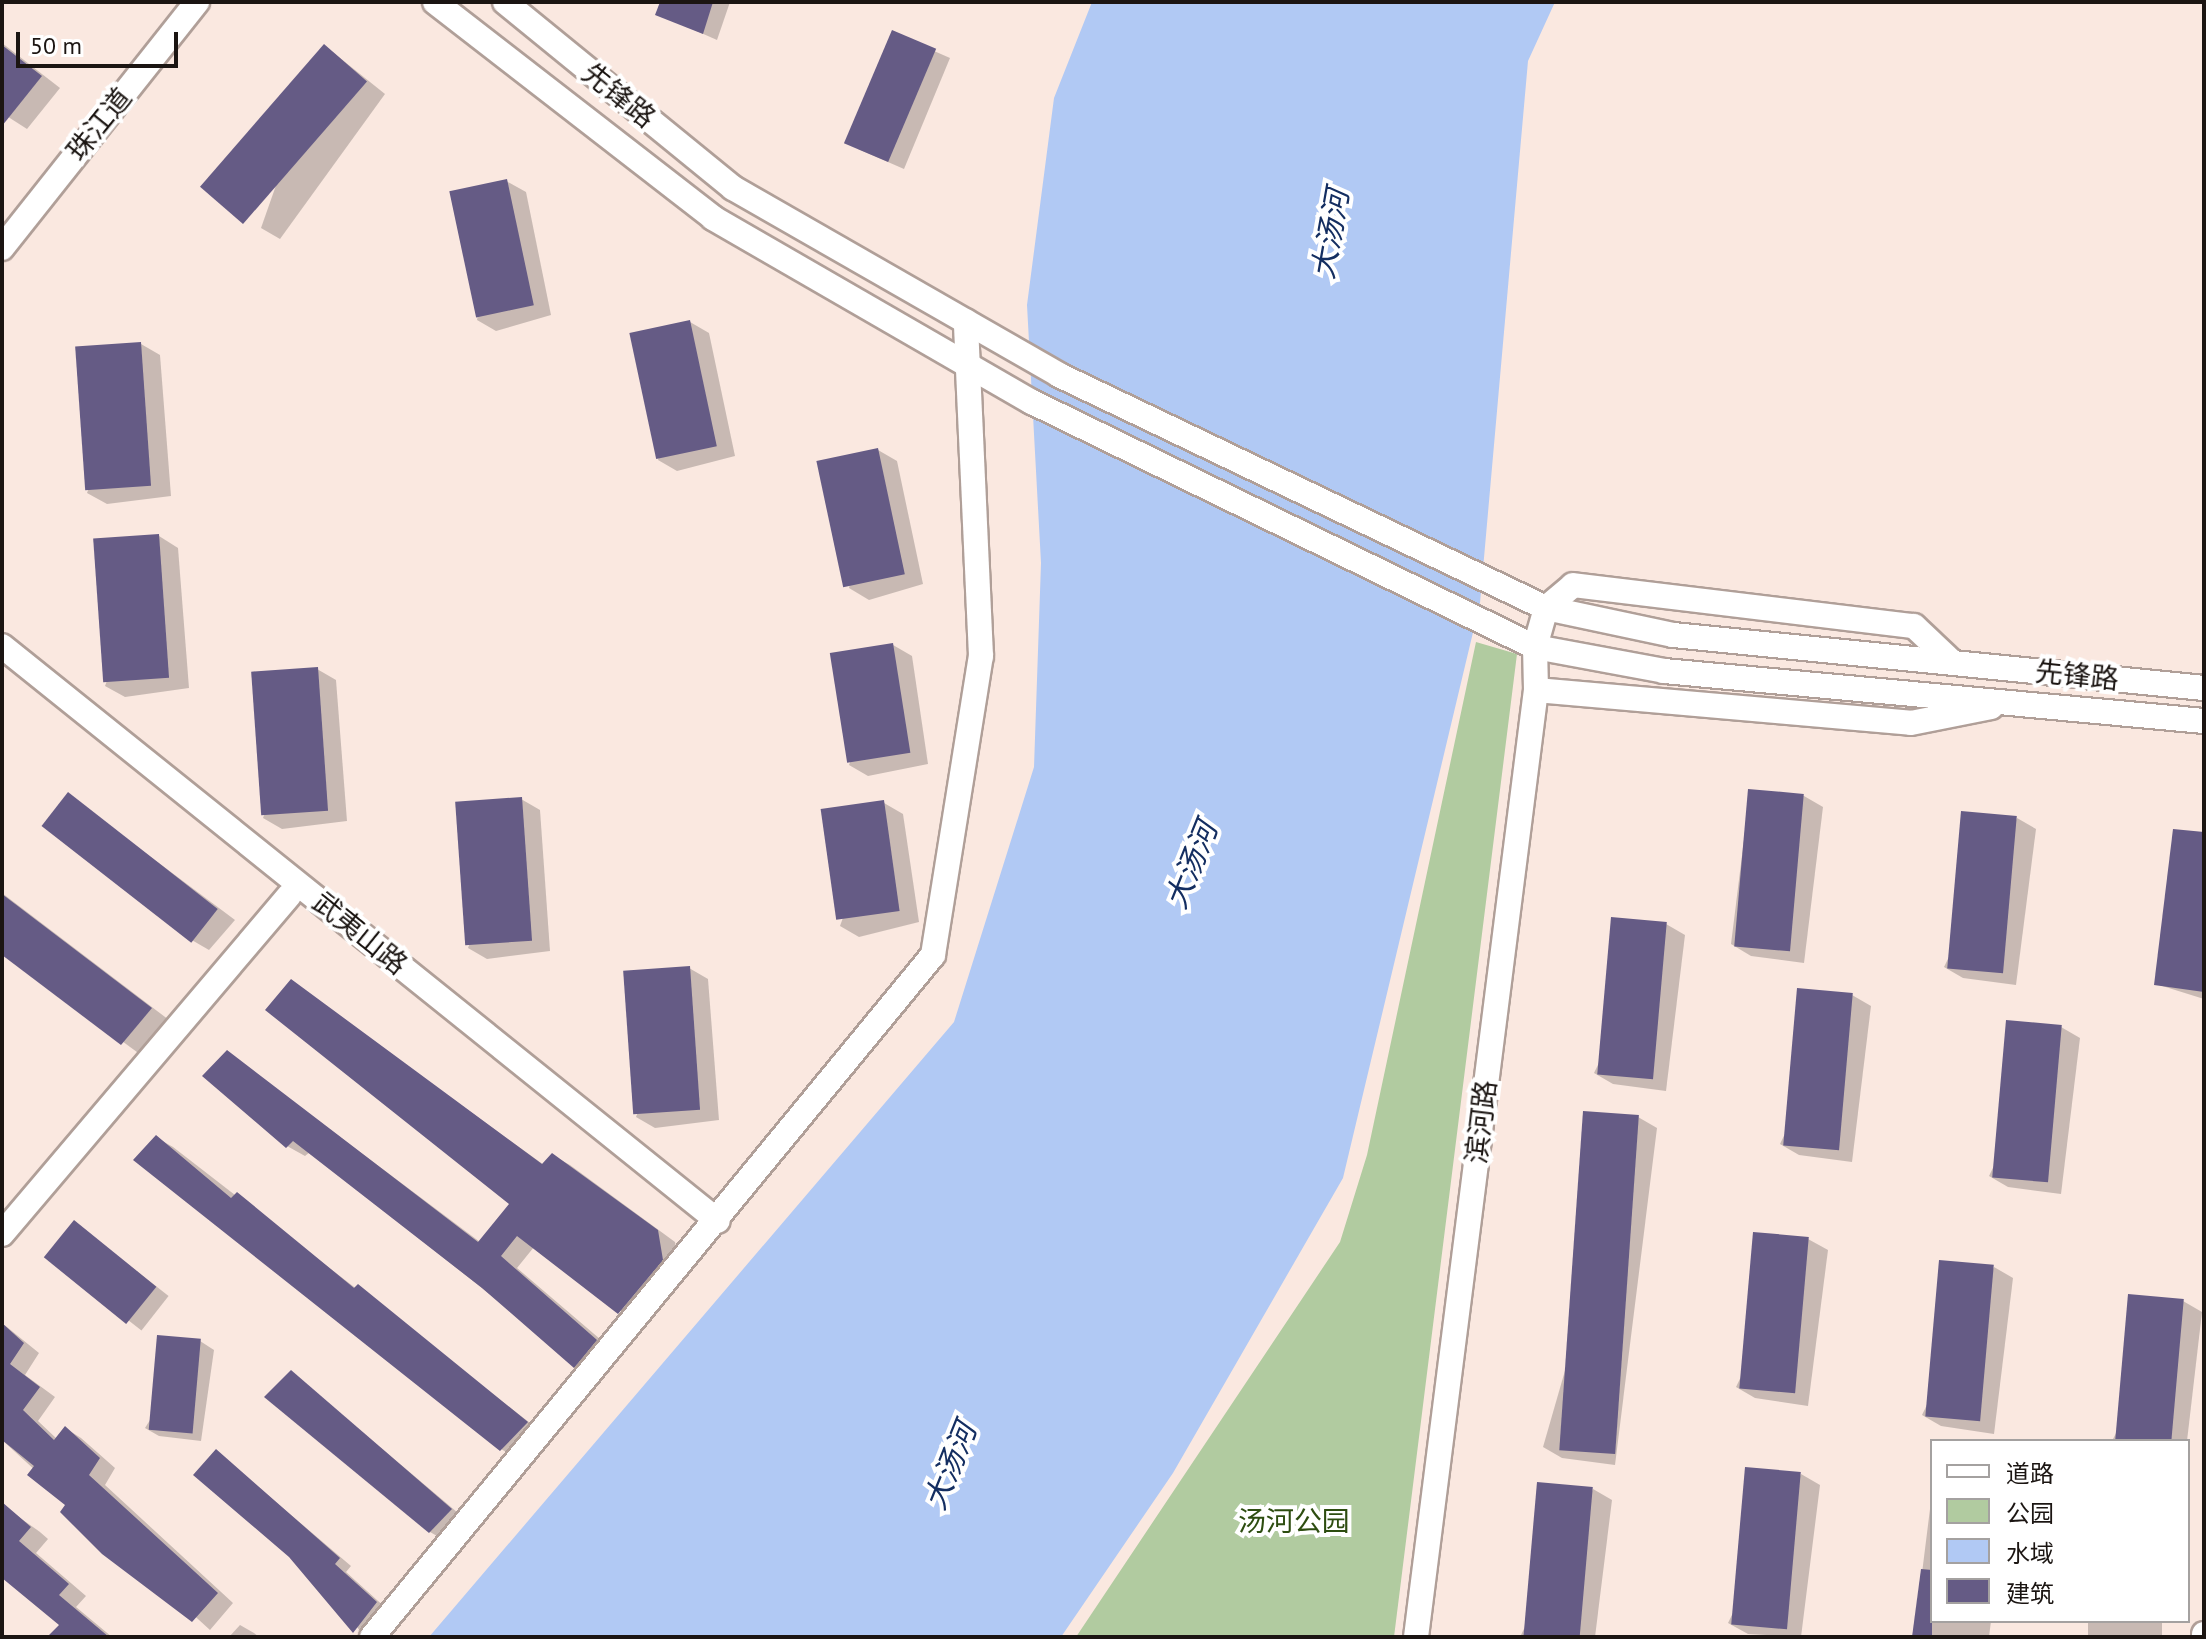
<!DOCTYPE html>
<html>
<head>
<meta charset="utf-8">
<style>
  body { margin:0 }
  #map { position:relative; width:2206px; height:1639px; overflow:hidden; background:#fae8e0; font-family:"PT Sans","Noto Sans SC",sans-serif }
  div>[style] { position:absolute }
  .green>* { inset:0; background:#b1cba0 }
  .water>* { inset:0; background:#b1c9f4 }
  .shadow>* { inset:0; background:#0003; transform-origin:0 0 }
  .building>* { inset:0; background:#655b85; transform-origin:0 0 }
  .roads { filter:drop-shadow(2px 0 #b09f98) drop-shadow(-2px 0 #b09f98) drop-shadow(0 2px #b09f98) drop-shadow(0 -2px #b09f98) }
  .minor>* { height:24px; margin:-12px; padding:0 12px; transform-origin:12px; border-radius:12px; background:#fff }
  span { translate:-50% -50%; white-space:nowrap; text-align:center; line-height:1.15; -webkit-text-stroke:8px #fff; paint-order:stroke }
  .street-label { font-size:28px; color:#1b1512 }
  .park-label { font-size:28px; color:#2d4d10 }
  .water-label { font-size:30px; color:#142e61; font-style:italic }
  .frame { position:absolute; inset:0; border:4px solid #1b1512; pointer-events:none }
  .legend { position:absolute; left:1930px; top:1439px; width:260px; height:184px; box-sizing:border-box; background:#fff; border:2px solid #a4a1a0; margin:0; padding:10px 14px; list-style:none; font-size:24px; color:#1b1512 }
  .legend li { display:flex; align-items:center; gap:16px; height:40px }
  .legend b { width:40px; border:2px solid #a4a1a0 }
  .scale { position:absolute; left:16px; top:32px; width:162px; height:36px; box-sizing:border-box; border:4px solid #1b1512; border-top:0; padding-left:10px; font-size:24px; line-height:28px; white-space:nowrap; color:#1b1512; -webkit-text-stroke:6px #fff; paint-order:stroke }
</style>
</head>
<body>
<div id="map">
  <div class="green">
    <div style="clip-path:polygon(1476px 642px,1517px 654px,1394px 1637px,1076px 1637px,1340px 1242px,1367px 1155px)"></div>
  </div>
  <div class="water">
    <div style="clip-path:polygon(1092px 2px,1555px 2px,1528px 61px,1480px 603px,1343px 1178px,1173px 1473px,1061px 1637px,429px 1637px,954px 1022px,1034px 767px,1041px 563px,1027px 305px,1054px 98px)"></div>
  </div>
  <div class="shadow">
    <div style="clip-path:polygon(662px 2px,730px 2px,717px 40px,658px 14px)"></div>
    <div style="clip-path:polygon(893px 33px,950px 58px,904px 169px,858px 149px)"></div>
    <div style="clip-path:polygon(2px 43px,60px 88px,27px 129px,2px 113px)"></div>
    <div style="clip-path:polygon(325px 46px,385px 94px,280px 239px,261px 228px)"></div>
    <div style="clip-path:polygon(506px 181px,526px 192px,551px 315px,496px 331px,477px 320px)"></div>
    <div style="clip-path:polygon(690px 322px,709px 333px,735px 456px,677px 471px,658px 460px)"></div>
    <div style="clip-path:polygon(141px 344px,160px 355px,171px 496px,107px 504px,87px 493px)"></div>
    <div style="clip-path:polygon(878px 450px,897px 461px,923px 584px,869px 600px,849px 588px)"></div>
    <div style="clip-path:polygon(159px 536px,178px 548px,189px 688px,125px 697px,105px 686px)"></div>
    <div style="clip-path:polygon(893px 645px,912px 656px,928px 764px,868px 776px,849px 765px)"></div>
    <div style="clip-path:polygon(317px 669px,336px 680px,347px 821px,282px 829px,263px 818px)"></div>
    <div style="clip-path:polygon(1750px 791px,1804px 796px,1823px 807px,1804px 963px,1751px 956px,1731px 944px)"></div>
    <div style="clip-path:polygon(68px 795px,235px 920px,209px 950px,190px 939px)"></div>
    <div style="clip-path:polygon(521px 799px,540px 810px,550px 951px,487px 959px,468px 948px)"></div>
    <div style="clip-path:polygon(884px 803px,903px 814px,919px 922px,859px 937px,840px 926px)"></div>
    <div style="clip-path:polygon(2017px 818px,2036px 829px,2016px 985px,1963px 978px,1944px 967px)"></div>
    <div style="clip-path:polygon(2204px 834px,2204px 999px,2156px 984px)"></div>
    <div style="clip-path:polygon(2px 893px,169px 1020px,141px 1055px,2px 953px)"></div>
    <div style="clip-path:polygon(1666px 924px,1685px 935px,1666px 1091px,1613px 1084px,1594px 1073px)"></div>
    <div style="clip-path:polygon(689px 968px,708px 979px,719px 1120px,655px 1128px,636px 1117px)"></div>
    <div style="clip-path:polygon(291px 982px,544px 1165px,552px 1155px,570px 1165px,675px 1242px,680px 1270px,637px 1322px,534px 1247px,517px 1268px,614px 1351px,593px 1376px,310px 1152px,305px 1156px,287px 1146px,228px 1053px,480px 1242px,512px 1204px)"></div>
    <div style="clip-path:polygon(1852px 995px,1871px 1006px,1852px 1162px,1799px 1155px,1780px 1144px)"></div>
    <div style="clip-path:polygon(2061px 1027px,2080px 1038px,2061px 1194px,2008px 1187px,1989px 1176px)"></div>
    <div style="clip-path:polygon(1638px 1117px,1657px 1128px,1615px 1465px,1562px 1458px,1543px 1447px)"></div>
    <div style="clip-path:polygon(157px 1138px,173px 1147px,543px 1433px,518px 1459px,501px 1449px)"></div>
    <div style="left:74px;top:1222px;width:120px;height:44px;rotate:38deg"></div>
    <div style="clip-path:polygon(1808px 1239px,1828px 1250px,1808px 1406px,1755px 1398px,1736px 1387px)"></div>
    <div style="clip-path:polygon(1994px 1267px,2013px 1278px,1994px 1434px,1941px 1426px,1922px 1415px)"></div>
    <div style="clip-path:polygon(2183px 1301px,2202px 1312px,2187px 1441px,2112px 1441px)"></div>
    <div style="clip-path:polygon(2px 1323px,39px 1353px,25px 1375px,55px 1397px,38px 1421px,57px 1439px,65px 1428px,81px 1438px,115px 1468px,105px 1485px,233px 1603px,210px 1630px,2px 1440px)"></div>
    <div style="clip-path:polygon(200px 1341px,214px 1350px,201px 1441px,159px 1436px,145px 1428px)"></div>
    <div style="clip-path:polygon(291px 1372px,464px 1518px,444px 1540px,430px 1532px)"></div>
    <div style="clip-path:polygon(217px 1452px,351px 1566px,346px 1572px,388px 1610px,365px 1637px)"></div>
    <div style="clip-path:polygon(1801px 1474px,1820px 1485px,1801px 1637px,1748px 1634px,1728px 1623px)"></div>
    <div style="clip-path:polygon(1593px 1489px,1612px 1500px,1595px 1637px,1520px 1637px)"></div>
    <div style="clip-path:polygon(1932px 1493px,1932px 1621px,1991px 1621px,1989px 1637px,1914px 1637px)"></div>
    <div style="clip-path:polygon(2px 1499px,48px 1539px,36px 1553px,86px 1596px,76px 1607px,112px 1637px,56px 1637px,64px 1627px,2px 1575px,2px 1505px,40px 1532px)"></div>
    <div style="left:2088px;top:1621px;width:74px;height:16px"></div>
    <div style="clip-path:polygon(240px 1625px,254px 1633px,259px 1637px,229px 1637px)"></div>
  </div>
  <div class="building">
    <div style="clip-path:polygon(660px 2px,713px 2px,703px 34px,655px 15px)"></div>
    <div style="left:892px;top:30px;width:48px;height:123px;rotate:23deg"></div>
    <div style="left:324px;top:44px;width:57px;height:189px;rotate:41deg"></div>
    <div style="clip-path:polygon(2px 45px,42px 76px,2px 126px)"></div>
    <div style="left:507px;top:179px;width:129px;height:59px;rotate:78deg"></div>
    <div style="left:690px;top:320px;width:129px;height:62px;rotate:78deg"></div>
    <div style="left:141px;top:342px;width:144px;height:66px;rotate:86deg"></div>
    <div style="left:878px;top:448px;width:129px;height:63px;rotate:78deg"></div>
    <div style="left:159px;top:534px;width:144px;height:66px;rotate:86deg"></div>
    <div style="left:893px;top:643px;width:111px;height:64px;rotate:81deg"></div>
    <div style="left:318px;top:667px;width:144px;height:67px;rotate:86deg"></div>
    <div style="left:1748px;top:789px;width:56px;height:158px;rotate:5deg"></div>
    <div style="left:68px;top:792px;width:190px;height:43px;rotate:38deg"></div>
    <div style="left:522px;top:797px;width:144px;height:67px;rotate:86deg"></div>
    <div style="left:884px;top:800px;width:112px;height:64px;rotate:82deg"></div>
    <div style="left:1961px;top:811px;width:56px;height:158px;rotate:5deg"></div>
    <div style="clip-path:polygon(2173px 829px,2204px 832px,2204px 992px,2154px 985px)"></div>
    <div style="clip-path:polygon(2px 894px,152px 1008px,121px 1045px,2px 955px)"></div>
    <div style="left:1611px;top:917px;width:56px;height:158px;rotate:5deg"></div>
    <div style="left:690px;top:966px;width:144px;height:67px;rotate:86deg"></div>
    <div style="clip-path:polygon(291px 979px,542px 1164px,552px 1153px,658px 1230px,663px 1260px,618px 1314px,517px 1236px,501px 1256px,597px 1340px,574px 1368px,482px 1288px,293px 1141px,286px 1148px,202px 1076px,227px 1050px,478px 1242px,509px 1204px,265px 1010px)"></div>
    <div style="left:1797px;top:988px;width:56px;height:158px;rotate:5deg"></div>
    <div style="left:2006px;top:1020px;width:56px;height:158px;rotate:5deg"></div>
    <div style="left:1583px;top:1111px;width:56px;height:340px;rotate:4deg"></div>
    <div style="clip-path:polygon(156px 1135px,231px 1198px,237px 1192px,354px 1288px,358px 1284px,528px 1422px,500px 1451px,133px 1160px)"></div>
    <div style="left:74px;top:1220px;width:106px;height:48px;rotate:39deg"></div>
    <div style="left:1753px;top:1232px;width:56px;height:157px;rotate:5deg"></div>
    <div style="left:1939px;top:1260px;width:55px;height:157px;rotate:5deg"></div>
    <div style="left:2128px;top:1294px;width:56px;height:148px;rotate:5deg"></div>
    <div style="clip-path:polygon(2px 1323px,24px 1343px,10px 1364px,40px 1387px,23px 1410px,54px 1440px,65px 1426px,100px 1458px,89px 1475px,218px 1593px,192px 1622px,102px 1554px,60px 1512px,65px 1505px,27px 1475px,34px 1466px,2px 1440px)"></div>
    <div style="left:157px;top:1335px;width:44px;height:95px;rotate:5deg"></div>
    <div style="clip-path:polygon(291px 1370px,452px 1509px,429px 1533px,264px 1397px)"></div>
    <div style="clip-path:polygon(216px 1449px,340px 1558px,335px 1564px,377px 1602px,353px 1633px,289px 1557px,193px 1475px)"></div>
    <div style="left:1745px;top:1467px;width:56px;height:158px;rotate:5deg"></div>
    <div style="left:1537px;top:1482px;width:56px;height:156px;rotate:5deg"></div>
    <div style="clip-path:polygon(2px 1502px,31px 1527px,19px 1541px,69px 1584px,59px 1595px,109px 1637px,47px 1637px,59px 1625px,2px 1578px)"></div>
    <div style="clip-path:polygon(1921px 1569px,1932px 1570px,1932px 1637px,1912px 1637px)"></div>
  </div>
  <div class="roads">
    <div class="minor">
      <div style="left:435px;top:2px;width:352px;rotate:37.8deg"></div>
      <div style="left:713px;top:218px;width:368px;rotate:30deg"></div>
      <div style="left:1032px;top:402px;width:559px;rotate:25.97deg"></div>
      <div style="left:1535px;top:647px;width:131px;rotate:10.5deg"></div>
      <div style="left:1664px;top:671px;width:542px;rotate:5.29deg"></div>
      <div style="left:505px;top:2px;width:294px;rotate:39.2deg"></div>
      <div style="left:733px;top:188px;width:376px;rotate:29.8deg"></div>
      <div style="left:1059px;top:375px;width:540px;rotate:25.57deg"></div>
      <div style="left:1546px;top:608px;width:130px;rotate:12deg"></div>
      <div style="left:1673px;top:635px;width:534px;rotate:5.7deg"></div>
      <div style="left:2px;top:248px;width:314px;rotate:-51.6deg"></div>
      <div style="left:1546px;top:608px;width:35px;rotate:-40deg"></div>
      <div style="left:1573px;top:585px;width:343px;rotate:6.9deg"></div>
      <div style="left:1914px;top:626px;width:51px;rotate:43.4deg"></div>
      <div style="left:2px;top:646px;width:918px;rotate:38.77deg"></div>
      <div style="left:1536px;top:690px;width:376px;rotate:5deg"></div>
      <div style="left:1911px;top:723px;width:82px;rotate:-11.3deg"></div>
      <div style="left:2px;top:1234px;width:444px;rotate:-49.7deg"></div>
      <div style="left:372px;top:1637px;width:883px;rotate:-50.56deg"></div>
      <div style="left:933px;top:955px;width:303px;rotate:-80.9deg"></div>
      <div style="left:981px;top:656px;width:335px;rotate:-92.6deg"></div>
      <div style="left:1416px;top:1637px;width:955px;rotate:-82.78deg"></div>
      <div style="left:1536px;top:690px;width:43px;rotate:-91.3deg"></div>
      <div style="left:1535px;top:647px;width:41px;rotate:-74.2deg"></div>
      <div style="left:2204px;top:1637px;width:3px;rotate:-90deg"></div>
    </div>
  </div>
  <div class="street-label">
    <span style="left:619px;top:95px;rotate:39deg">先锋路</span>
    <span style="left:99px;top:124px;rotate:-51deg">珠江道</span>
    <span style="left:2077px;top:675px;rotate:6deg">先锋路</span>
    <span style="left:360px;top:933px;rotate:39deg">武夷山路</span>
    <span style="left:1481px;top:1122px;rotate:-83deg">滨河路</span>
  </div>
  <div class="park-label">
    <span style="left:1294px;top:1521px">汤河公园</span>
  </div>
  <div class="water-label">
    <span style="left:1330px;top:234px;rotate:-80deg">大汤河</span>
    <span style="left:1191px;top:865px;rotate:-68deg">大汤河</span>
    <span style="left:950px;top:1466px;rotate:-68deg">大汤河</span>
  </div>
  <div class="frame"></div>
  <ul class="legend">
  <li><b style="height:10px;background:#fff"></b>道路</li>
  <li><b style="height:22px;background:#b1cba0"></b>公园</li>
  <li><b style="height:22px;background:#b1c9f4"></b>水域</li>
  <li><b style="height:22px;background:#655b85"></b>建筑</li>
  </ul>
  <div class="scale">50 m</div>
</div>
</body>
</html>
